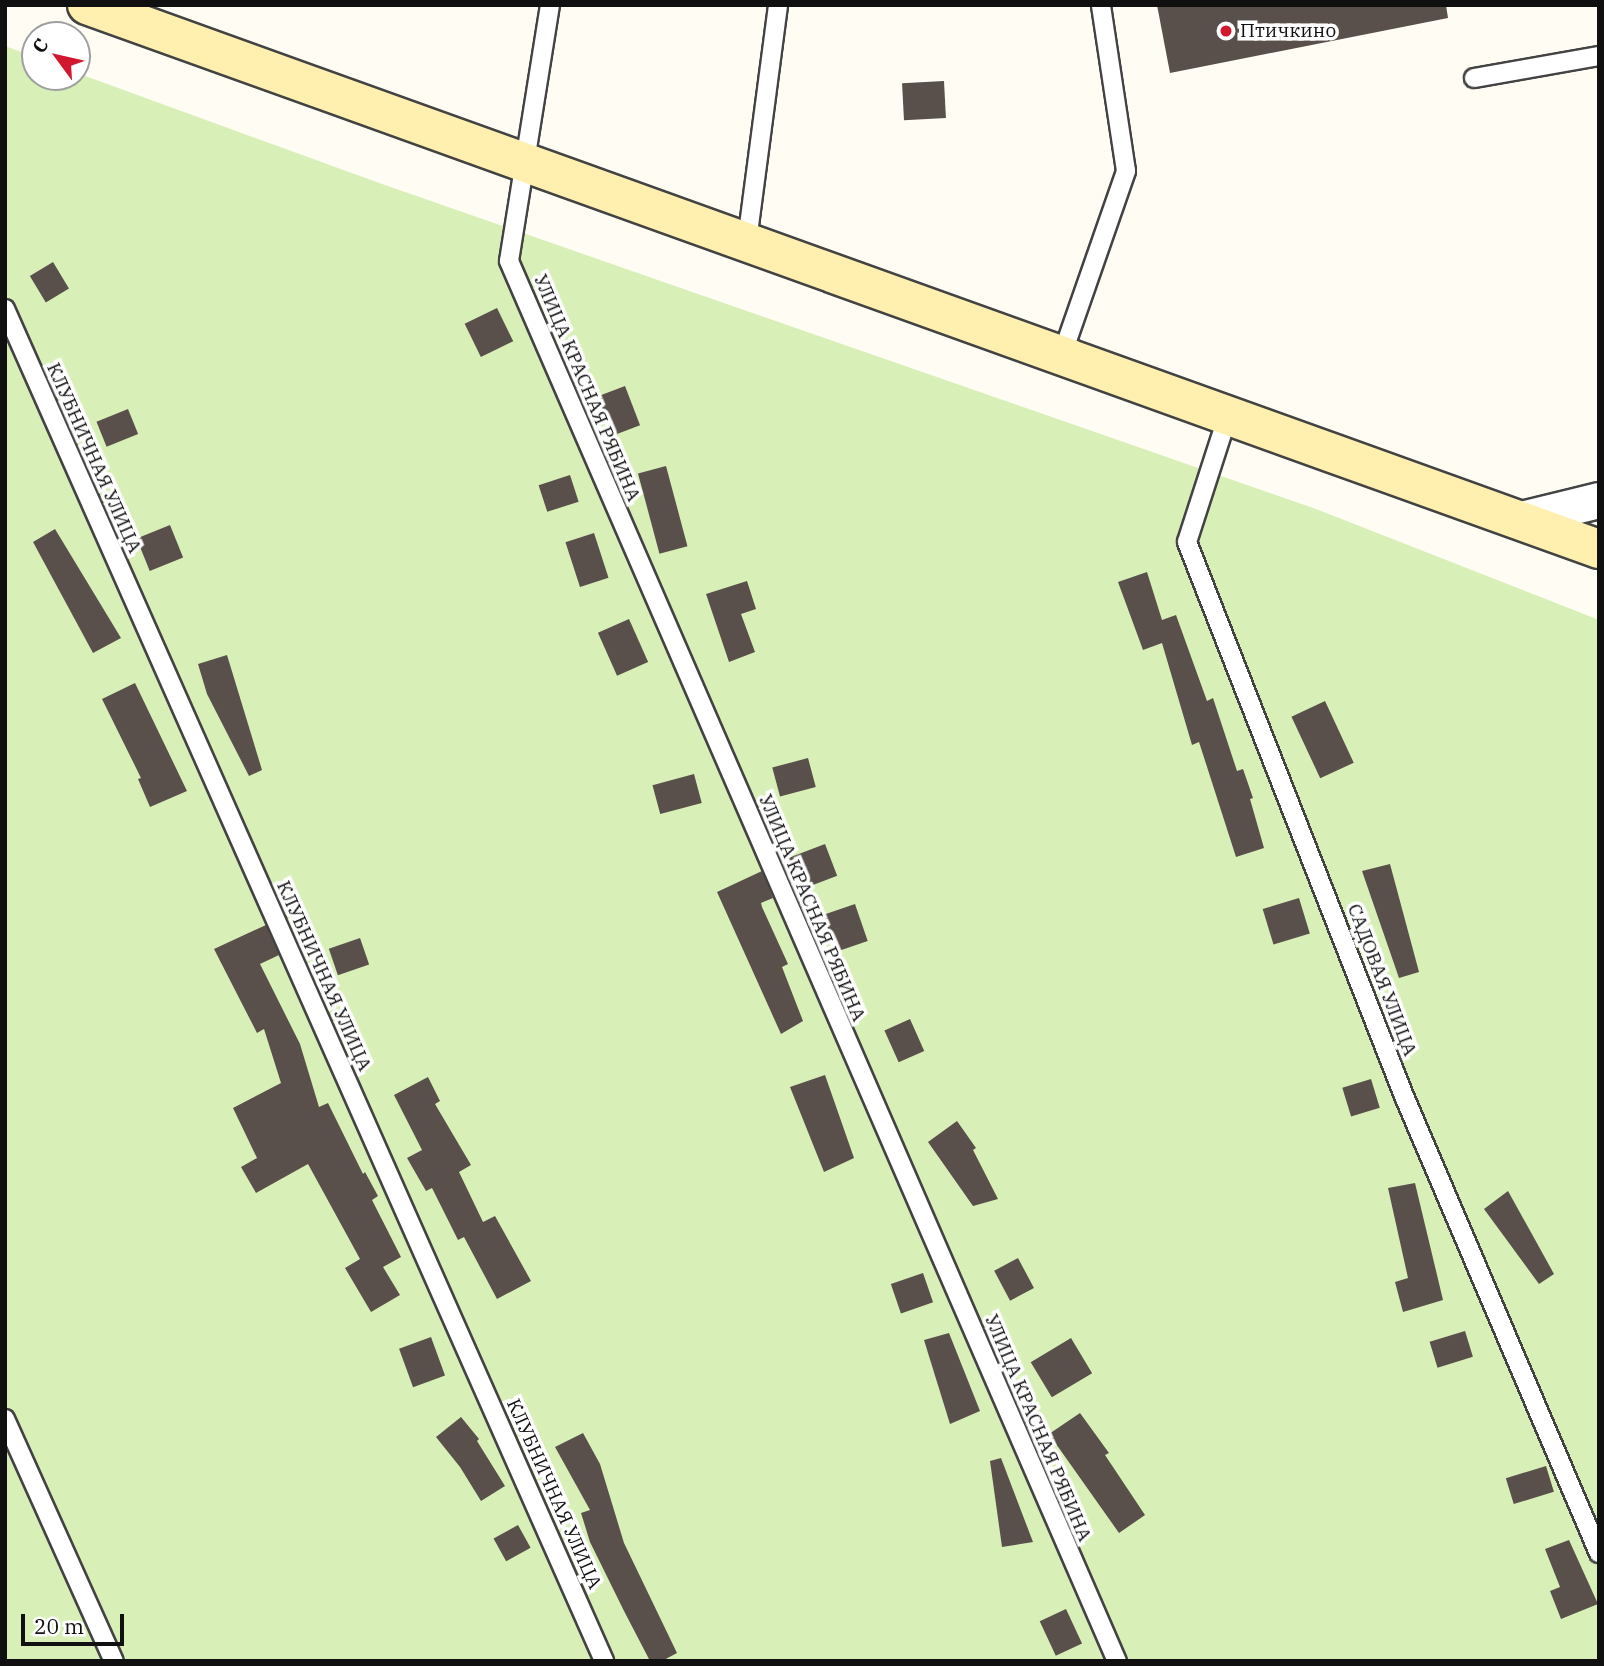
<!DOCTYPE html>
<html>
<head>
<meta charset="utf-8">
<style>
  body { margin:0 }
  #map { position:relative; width:1604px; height:1666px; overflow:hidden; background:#fffcf4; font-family:"IBM Plex Serif",serif }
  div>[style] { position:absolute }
  .green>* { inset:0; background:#d8efb8 }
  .building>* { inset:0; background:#5a504b; transform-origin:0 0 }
  .roads { filter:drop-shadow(2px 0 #434343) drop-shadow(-2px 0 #434343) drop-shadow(0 2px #434343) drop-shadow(0 -2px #434343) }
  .lane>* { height:18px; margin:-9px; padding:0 9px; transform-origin:9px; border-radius:9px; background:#fff }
  .street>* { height:35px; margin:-17.5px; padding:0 17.5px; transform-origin:17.5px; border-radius:17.5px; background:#fff }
  .secondary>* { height:38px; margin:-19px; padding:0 19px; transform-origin:19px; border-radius:19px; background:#fff0af }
  .dots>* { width:19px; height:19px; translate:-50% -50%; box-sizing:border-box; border:4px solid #fff; border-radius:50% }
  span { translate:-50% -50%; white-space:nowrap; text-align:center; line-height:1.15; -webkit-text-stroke:7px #fff; paint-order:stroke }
  .poi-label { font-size:19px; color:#101010 }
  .left { translate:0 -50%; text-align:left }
  .street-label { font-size:19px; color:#101010 }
  .frame { position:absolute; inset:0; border:7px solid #101010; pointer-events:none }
  .north { position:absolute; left:21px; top:21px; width:70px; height:70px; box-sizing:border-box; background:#fff; border:2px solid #9f9f9f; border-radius:50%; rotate:303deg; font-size:19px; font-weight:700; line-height:28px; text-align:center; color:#101010 }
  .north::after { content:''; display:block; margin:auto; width:24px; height:32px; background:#d1182f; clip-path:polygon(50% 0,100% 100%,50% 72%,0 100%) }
  .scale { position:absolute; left:21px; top:1614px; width:103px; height:32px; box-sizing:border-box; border:4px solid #101010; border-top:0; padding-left:9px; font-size:21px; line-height:24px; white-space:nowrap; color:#101010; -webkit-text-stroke:5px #fff; paint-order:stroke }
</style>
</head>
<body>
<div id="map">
  <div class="green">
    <div style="clip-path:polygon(5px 46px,35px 57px,35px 77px,77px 77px,77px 73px,382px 184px,1316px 509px,1599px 620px,1599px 1661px,5px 1661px)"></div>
  </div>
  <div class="building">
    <div style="clip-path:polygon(1157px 5px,1446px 5px,1448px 18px,1170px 73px)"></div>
    <div style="left:944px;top:81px;width:37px;height:42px;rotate:87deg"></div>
    <div style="left:53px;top:262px;width:31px;height:27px;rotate:59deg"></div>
    <div style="left:497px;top:308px;width:37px;height:36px;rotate:64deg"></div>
    <div style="left:625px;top:386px;width:42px;height:31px;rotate:69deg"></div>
    <div style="left:128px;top:409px;width:27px;height:34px;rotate:68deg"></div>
    <div style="left:666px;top:466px;width:83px;height:29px;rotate:75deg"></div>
    <div style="left:570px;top:475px;width:28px;height:33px;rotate:72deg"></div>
    <div style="left:170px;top:525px;width:35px;height:36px;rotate:68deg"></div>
    <div style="clip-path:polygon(55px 529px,121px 638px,93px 653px,33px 542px)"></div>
    <div style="left:594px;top:533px;width:47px;height:30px;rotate:72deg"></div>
    <div style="clip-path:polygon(1147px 572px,1162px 620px,1176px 615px,1207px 701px,1213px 698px,1237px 771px,1243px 769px,1253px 798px,1250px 799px,1264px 848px,1236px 857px,1199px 742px,1192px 745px,1162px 643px,1143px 650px,1118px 582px)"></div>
    <div style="clip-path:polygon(747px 581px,756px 609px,741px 614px,755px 652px,729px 662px,706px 594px)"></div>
    <div style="left:629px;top:619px;width:47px;height:34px;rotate:66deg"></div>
    <div style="clip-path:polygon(227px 655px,262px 770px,249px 776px,207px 694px,198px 664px)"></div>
    <div style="clip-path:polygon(135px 683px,187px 791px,150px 807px,138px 779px,141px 778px,102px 699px)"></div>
    <div style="left:1325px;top:701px;width:68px;height:37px;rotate:65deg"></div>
    <div style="left:808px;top:758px;width:30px;height:37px;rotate:75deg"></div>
    <div style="left:694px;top:774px;width:30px;height:43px;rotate:75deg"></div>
    <div style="left:825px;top:844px;width:34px;height:47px;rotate:69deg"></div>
    <div style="clip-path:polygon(1390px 864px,1419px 972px,1399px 978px,1362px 871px)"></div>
    <div style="clip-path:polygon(762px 871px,773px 898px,761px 903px,762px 907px,788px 964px,782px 967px,803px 1021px,781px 1034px,717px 892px)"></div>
    <div style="left:1299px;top:898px;width:37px;height:38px;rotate:73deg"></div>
    <div style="left:855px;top:904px;width:39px;height:34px;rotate:71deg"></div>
    <div style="clip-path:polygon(266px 925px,279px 955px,260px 964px,300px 1044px,319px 1107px,328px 1103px,363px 1174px,365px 1172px,378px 1196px,372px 1200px,401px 1257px,383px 1267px,400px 1295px,371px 1312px,345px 1268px,360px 1259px,308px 1164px,256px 1193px,241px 1167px,257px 1158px,233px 1108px,281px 1083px,264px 1029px,257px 1033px,214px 949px)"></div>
    <div style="left:360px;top:938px;width:28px;height:33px;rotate:71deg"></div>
    <div style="left:910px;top:1019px;width:35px;height:28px;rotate:66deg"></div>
    <div style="clip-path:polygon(825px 1075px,854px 1158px,824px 1172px,790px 1087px)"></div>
    <div style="clip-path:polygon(428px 1077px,440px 1101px,435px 1104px,471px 1165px,459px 1172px,483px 1222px,495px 1216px,531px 1281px,497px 1299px,464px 1237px,458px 1240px,432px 1188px,426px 1191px,407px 1158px,422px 1150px,394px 1095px)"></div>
    <div style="left:1371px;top:1079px;width:30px;height:30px;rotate:73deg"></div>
    <div style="clip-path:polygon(957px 1121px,976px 1148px,973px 1150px,998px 1199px,973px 1206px,928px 1142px)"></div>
    <div style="clip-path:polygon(1415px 1183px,1443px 1300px,1403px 1312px,1395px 1282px,1408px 1278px,1388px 1188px)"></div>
    <div style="clip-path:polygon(1508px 1191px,1554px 1274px,1539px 1284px,1484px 1209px)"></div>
    <div style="left:1018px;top:1258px;width:34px;height:27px;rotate:62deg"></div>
    <div style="left:923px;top:1273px;width:31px;height:34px;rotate:71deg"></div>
    <div style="left:1465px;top:1331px;width:27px;height:37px;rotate:73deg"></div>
    <div style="clip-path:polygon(949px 1333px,980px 1411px,950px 1424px,924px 1340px)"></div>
    <div style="left:431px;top:1337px;width:41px;height:34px;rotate:70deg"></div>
    <div style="left:1071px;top:1338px;width:41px;height:47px;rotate:59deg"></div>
    <div style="clip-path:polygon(1080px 1413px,1109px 1453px,1105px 1455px,1145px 1515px,1119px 1533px,1049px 1434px)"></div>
    <div style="clip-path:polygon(461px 1417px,479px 1439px,477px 1441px,505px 1486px,481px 1501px,460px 1467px,436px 1437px)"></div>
    <div style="clip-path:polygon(583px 1433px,600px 1464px,624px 1543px,677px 1653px,662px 1661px,650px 1661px,624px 1611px,590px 1542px,581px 1513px,590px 1510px,555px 1447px)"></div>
    <div style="clip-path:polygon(1001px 1458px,1033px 1542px,1002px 1547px,990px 1461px)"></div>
    <div style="left:1546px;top:1466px;width:27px;height:42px;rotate:73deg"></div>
    <div style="left:518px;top:1525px;width:26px;height:28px;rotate:61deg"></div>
    <div style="clip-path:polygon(1569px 1540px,1598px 1604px,1561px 1619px,1550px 1591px,1560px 1587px,1545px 1549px)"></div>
    <div style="left:1066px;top:1609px;width:38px;height:29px;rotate:65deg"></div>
  </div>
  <div class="roads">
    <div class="lane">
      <div style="left:550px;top:5px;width:259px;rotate:99.1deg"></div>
      <div style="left:509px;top:261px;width:1526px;rotate:66.53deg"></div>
      <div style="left:1474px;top:78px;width:127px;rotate:-10deg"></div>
      <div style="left:747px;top:241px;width:238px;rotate:-82.5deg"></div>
      <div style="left:5px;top:309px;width:1479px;rotate:66.1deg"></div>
      <div style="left:1062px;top:355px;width:195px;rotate:-70.8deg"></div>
      <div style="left:1126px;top:171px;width:168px;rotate:-98.6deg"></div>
      <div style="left:1228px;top:415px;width:133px;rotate:107.9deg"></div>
      <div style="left:1187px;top:542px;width:595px;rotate:68.61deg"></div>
      <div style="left:1404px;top:1096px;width:497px;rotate:66.9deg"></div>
      <div style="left:5px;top:1419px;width:265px;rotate:65.8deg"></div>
    </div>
    <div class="street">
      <div style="left:1517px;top:520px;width:84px;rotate:-13.7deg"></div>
    </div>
    <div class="secondary">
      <div style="left:87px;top:5px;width:1607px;rotate:19.79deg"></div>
    </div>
  </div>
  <div class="dots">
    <div style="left:1226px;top:31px;background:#d1182f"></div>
  </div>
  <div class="poi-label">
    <span class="left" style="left:1240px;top:31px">Птичкино</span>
  </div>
  <div class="street-label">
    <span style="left:587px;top:388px;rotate:67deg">УЛИЦА КРАСНАЯ РЯБИНА</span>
    <span style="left:94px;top:458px;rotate:66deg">КЛУБНИЧНАЯ УЛИЦА</span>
    <span style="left:812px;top:908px;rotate:67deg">УЛИЦА КРАСНАЯ РЯБИНА</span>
    <span style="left:324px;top:976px;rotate:66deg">КЛУБНИЧНАЯ УЛИЦА</span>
    <span style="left:1382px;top:980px;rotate:69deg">САДОВАЯ УЛИЦА</span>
    <span style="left:1038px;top:1428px;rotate:67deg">УЛИЦА КРАСНАЯ РЯБИНА</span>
    <span style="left:554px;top:1494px;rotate:66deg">КЛУБНИЧНАЯ УЛИЦА</span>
  </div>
  <div class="frame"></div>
  <div class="north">С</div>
  <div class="scale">20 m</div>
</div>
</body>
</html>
